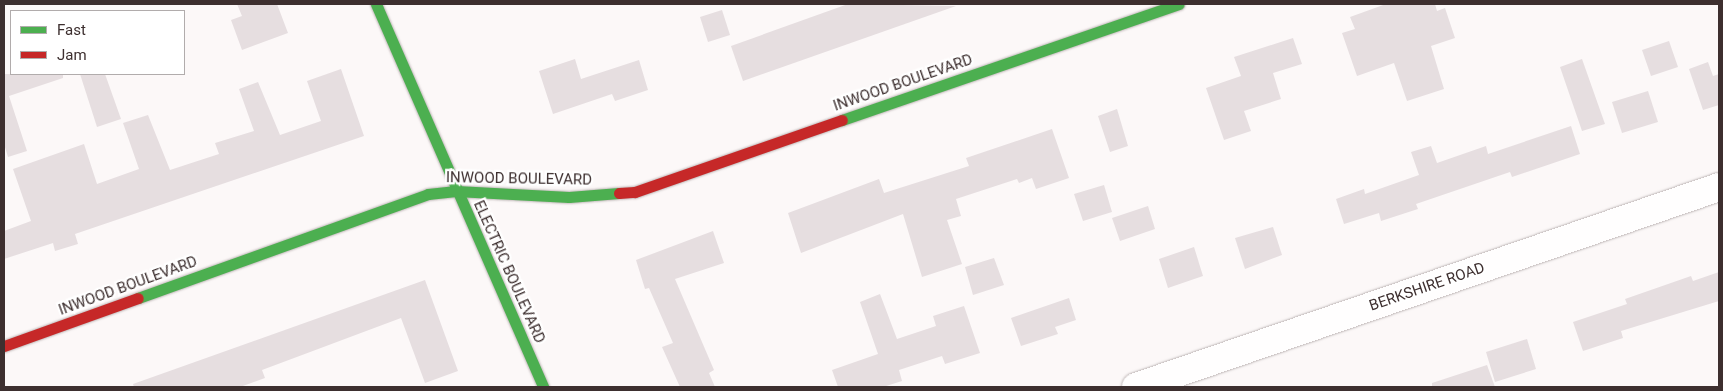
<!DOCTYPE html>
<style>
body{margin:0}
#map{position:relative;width:1723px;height:391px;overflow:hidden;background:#fcf8f8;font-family:Roboto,sans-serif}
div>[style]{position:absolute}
.building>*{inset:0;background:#e6dee0}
.roads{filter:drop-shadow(0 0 1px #bfb7b7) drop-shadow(0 0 1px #bfb7b7)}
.street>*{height:28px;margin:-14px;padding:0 14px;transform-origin:14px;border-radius:14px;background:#fffefe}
.fast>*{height:11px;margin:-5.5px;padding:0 5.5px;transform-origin:5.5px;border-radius:5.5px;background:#4caf50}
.jam>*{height:11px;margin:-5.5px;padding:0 5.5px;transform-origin:5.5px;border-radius:5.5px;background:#c62828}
span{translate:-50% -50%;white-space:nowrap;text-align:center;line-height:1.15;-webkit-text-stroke:4.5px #fff;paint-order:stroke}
.street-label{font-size:15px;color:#3d2f2f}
.frame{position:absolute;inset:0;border:5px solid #3d2f2f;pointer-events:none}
.legend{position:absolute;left:10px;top:10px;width:175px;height:65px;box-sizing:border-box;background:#fff;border:1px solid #b1acac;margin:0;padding:6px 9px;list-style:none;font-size:15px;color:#3d2f2f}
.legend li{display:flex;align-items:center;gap:10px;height:25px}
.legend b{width:25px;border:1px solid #b1acac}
</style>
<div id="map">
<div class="building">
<div style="clip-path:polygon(237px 4px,277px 4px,288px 33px,242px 50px,231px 20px,242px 16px)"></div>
<div style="clip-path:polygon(848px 4px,956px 6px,743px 81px,731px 46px)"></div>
<div style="clip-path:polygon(1386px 4px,1435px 4px,1437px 11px,1445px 8px,1455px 38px,1431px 46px,1444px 89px,1407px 101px,1394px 63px,1357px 76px,1342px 33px,1355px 29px,1350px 17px)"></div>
<div style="clip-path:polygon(722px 10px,730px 35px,708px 42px,700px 17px)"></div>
<div style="clip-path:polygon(1293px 38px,1302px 64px,1273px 73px,1281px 99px,1244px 111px,1251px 131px,1224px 140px,1206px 88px,1241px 76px,1234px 57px)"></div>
<div style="clip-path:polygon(1669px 41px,1678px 67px,1651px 76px,1642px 50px)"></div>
<div style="clip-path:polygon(575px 59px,581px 79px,639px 60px,648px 90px,615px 101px,612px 94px,553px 114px,539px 71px)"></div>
<div style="clip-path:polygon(1582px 59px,1605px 124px,1582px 131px,1560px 67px)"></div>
<div style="clip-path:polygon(1708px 62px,1713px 76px,1719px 74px,1719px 105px,1703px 110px,1689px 69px)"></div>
<div style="clip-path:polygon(341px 69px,364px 136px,75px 234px,78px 244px,55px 251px,53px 243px,4px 259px,4px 231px,31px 221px,13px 169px,84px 144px,97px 184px,139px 169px,123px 123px,148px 115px,170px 170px,219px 154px,215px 143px,254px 131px,239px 89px,258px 82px,280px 135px,321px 121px,307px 81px)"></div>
<div style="clip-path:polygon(4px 74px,63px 74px,63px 78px,9px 96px,27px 151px,8px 157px,4px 144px)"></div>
<div style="clip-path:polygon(80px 74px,105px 74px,121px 119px,97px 127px)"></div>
<div style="clip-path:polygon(1648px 91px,1658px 122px,1622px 133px,1612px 102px)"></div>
<div style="clip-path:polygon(1117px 109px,1128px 146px,1110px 152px,1098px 116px)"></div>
<div style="clip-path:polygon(1571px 126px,1580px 154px,1512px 177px,1510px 172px,1416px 204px,1418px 209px,1381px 221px,1379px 213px,1344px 224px,1336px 199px,1364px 189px,1365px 194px,1419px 175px,1411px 152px,1431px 146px,1437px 163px,1486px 146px,1488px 154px)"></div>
<div style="clip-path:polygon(1052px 129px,1069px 178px,1036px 189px,1032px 178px,1019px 183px,1017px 179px,956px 199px,961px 216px,947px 220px,962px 264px,922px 277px,903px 214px,801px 253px,788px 213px,879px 179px,884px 193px,969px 166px,966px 158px)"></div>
<div style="clip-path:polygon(1104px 185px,1112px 212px,1083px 221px,1074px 194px)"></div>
<div style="clip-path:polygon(1148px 206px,1155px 229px,1120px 241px,1112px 218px)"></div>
<div style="clip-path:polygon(1273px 227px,1282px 255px,1245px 269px,1235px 238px)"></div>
<div style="clip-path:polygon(713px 231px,724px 263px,675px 279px,714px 370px,709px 373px,715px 387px,680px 387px,662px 347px,673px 343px,649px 288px,645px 289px,636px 260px)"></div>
<div style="clip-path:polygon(1194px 247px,1203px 276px,1168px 288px,1159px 259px)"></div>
<div style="clip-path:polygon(994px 258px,1004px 285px,973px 295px,965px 267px)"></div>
<div style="clip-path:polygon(1719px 272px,1719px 301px,1621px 331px,1623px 338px,1583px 351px,1573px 322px,1627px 304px,1625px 299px,1691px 276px,1693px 281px)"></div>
<div style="clip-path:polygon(425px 280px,458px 371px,425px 383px,401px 318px,262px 370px,265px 378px,240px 387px,134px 387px,133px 384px)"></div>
<div style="clip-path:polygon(880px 294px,897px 339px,936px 326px,933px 316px,964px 306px,980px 353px,945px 364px,942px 356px,899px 370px,902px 381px,883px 387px,838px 387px,832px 370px,878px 354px,860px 302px)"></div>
<div style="clip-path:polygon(1069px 298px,1076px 320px,1055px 327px,1058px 334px,1021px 346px,1011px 318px)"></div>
<div style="clip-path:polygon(1527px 339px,1536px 369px,1495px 382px,1486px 352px)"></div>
<div style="clip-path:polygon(1487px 365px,1495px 387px,1432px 387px,1432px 383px)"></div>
</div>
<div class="roads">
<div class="street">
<div style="left:1136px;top:387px;width:616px;rotate:-18.93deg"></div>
</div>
<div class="fast">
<div style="left:376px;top:4px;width:418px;rotate:66.4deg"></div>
<div style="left:842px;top:120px;width:356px;rotate:-19deg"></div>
<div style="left:138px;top:298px;width:308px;rotate:-19.7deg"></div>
<div style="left:428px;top:194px;width:28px;rotate:-6deg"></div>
<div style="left:456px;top:191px;width:113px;rotate:3deg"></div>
<div style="left:569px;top:197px;width:50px;rotate:-4.6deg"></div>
</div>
<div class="jam">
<div style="left:619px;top:193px;width:16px;rotate:-4deg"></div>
<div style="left:635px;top:192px;width:219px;rotate:-19.2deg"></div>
<div style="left:4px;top:346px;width:142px;rotate:-19.7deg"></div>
</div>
</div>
<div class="street-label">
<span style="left:903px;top:83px;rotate:-19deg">INWOOD BOULEVARD</span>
<span style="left:519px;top:179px;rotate:1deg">INWOOD BOULEVARD</span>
<span style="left:509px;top:272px;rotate:66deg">ELECTRIC BOULEVARD</span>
<span style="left:128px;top:286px;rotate:-20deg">INWOOD BOULEVARD</span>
<span style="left:1427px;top:287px;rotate:-19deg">BERKSHIRE ROAD</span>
</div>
<div class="frame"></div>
<ul class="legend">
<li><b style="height:6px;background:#4caf50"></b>Fast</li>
<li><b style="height:6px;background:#c62828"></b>Jam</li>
</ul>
</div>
